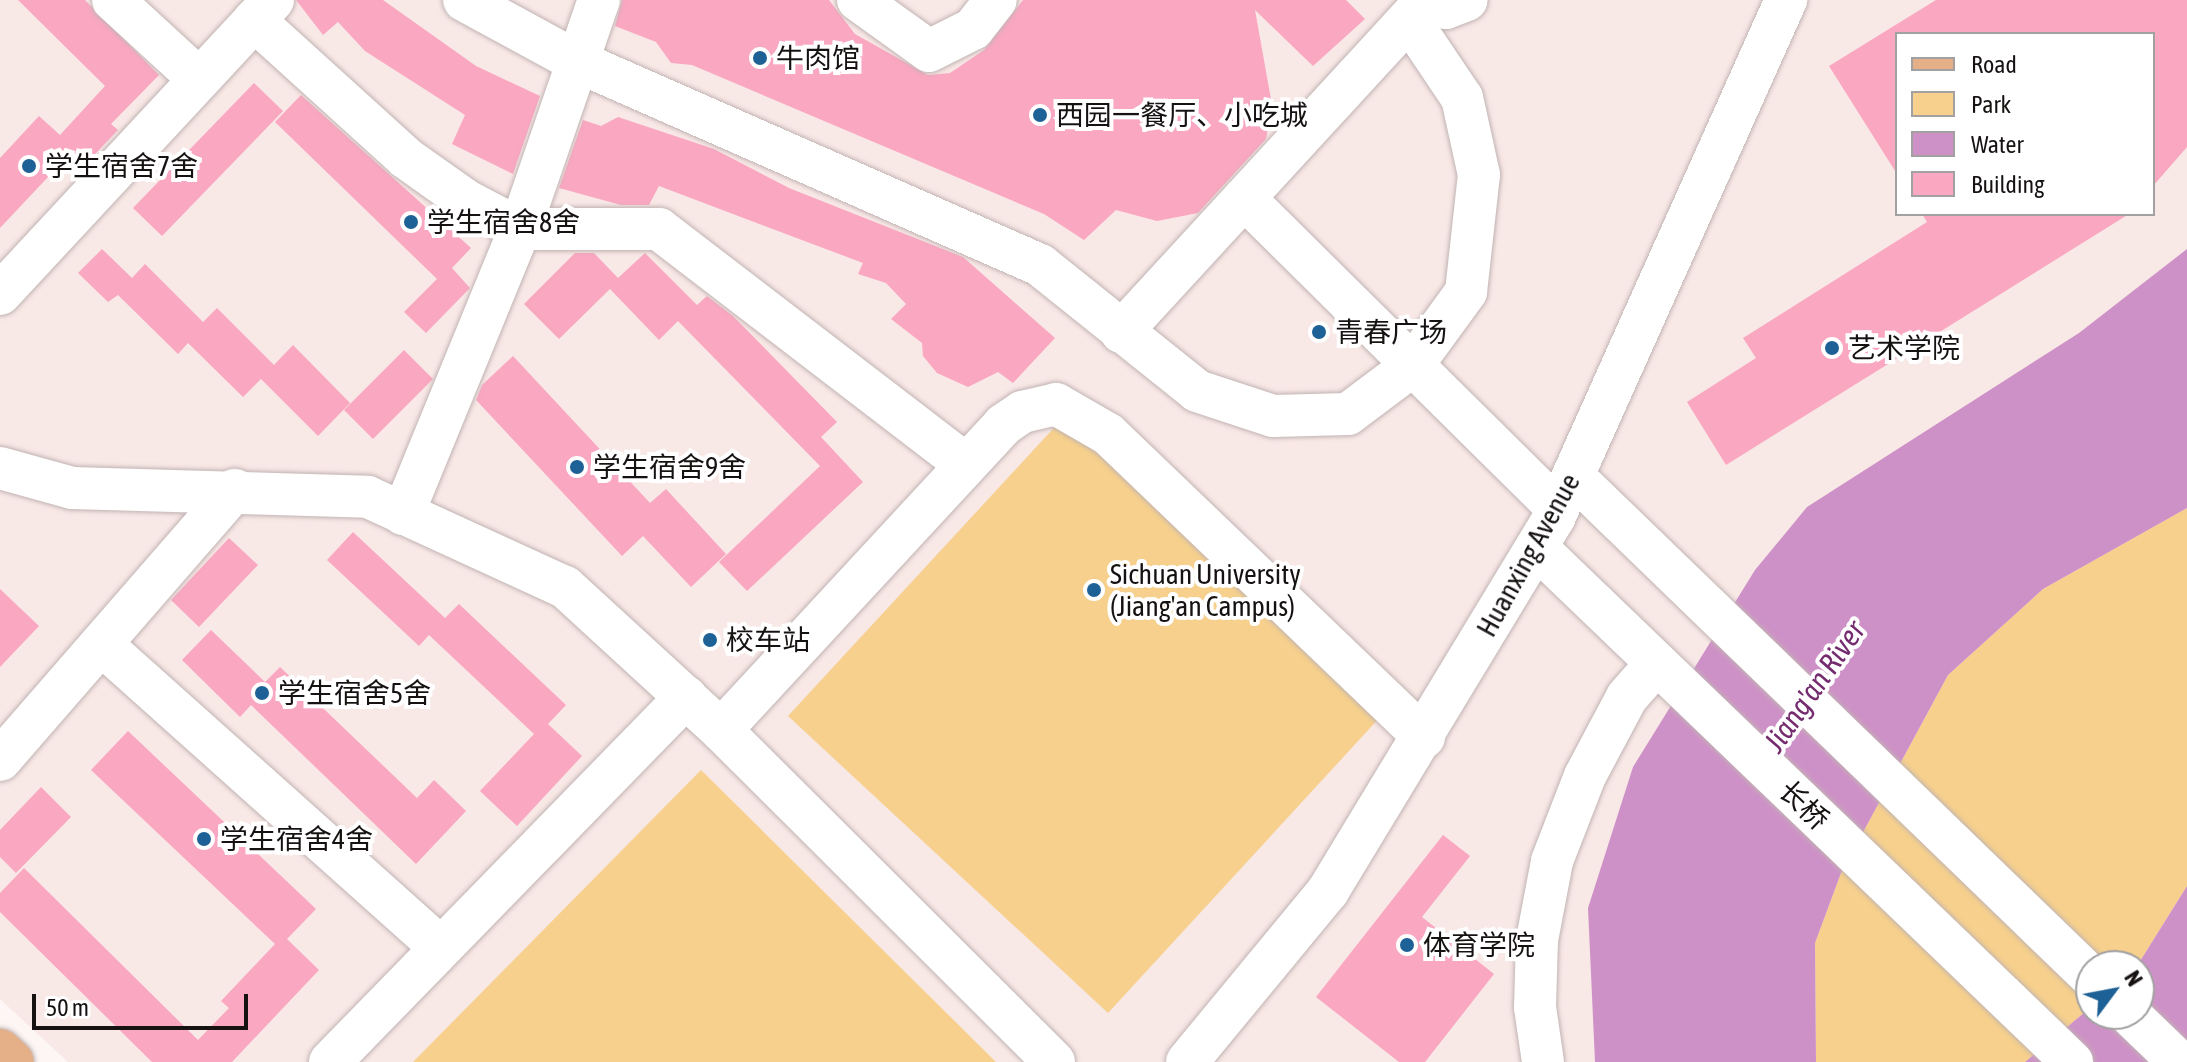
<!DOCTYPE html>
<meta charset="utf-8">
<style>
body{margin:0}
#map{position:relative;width:2187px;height:1062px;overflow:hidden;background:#fdf6f5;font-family:"Asap Condensed","Noto Sans SC",sans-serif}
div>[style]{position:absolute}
.built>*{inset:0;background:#f8e8e6}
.green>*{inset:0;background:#f6d08c}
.water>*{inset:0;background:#ce91c7}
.building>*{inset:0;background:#faa7c2}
.roads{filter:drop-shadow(0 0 2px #c1b4b3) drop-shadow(0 0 2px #c1b4b3)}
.minor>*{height:42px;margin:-21px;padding:0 21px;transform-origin:21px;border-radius:21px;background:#fff}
.major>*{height:44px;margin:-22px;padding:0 22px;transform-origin:22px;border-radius:22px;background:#e5af88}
.dots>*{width:22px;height:22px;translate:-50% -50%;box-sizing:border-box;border:4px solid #fff;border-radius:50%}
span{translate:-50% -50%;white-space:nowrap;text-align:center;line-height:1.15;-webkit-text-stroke:8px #fff;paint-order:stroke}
.poi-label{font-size:28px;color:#161212}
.left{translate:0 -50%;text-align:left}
.street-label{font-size:28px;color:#161212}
.water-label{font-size:30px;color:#742c6f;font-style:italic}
.legend{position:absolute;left:1895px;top:32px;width:260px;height:184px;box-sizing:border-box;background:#fff;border:2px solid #a2a0a0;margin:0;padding:10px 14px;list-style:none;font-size:24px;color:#161212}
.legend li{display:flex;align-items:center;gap:16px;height:40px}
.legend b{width:40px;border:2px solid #a2a0a0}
.north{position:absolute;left:2075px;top:950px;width:80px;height:80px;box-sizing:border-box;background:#fff;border:2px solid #a2a0a0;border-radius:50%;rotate:58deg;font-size:22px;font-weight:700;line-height:32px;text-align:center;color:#161212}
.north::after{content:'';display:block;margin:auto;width:28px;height:36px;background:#1e6196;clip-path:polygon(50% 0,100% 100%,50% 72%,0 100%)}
.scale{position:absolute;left:32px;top:994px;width:216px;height:36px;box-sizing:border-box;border:4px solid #161212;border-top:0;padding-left:10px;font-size:24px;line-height:28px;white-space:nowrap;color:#161212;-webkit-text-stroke:6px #fff;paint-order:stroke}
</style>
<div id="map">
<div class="built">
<div style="clip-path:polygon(evenodd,0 0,2187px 0,2187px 1062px,68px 1062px,0 999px,0 0,1897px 34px,2153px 34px,2153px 214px,1897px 214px,1897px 34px,0 0,2091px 966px,2139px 966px,2139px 1014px,2091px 1014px,2091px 966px)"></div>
</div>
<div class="green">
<div style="clip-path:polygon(1063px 418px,1382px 715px,1108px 1013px,788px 716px)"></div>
<div style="clip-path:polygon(2187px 508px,2187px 886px,2137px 966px,2091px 966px,2091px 1007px,2025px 1062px,1816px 1062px,1815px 943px,1841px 873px,1948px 675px,2043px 589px)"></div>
<div style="clip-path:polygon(701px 770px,996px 1062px,413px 1062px)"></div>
</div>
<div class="water">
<div style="clip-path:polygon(2187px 249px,2187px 508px,2043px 589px,1948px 675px,1841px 873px,1815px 943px,1816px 1062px,1595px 1062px,1588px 908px,1633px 767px,1755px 570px,1807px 507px,2079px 333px)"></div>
<div style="clip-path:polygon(2187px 886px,2187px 1062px,2025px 1062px,2091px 1007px,2091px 1014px,2139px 1014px,2137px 966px)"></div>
</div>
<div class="building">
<div style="clip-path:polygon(18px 0,85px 0,159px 75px,111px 124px,118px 130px,78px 172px,64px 160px,0 228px,0 158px,39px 116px,60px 135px,105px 86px)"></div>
<div style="clip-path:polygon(296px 0,383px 0,476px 66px,540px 96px,513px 174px,452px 144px,465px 115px,365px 51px,338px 22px,323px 35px)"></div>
<div style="clip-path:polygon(622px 0,829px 0,855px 34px,928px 75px,950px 73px,984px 50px,1023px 0,1346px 0,1365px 19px,1313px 66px,1255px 10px,1272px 105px,1266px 139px,1198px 213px,1157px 221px,1116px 210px,1084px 240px,1044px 214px,692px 65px,671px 63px,656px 42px,615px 26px)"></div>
<div style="clip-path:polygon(1936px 0,2187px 0,2187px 147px,2153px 186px,2153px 34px,1897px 34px,1897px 174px,1829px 66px)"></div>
<div style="clip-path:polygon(254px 83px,283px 111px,162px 236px,133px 208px)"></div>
<div style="clip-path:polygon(301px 95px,471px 248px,452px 268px,470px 288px,426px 333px,404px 312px,437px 279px,275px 122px)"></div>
<div style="clip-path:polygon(618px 117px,714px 149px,789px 188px,963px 257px,1055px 338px,1013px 383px,998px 372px,968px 387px,937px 373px,923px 356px,922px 343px,891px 319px,906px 304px,886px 283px,858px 274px,863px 263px,659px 186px,649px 205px,621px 205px,559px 188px,583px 120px,601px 126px)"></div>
<div style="clip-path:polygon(1922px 214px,2129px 214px,1726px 465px,1687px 402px,1756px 358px,1743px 338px,1927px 222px)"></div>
<div style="clip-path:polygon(102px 249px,132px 278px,145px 264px,203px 322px,217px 308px,274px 365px,293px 345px,350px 403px,318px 436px,261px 379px,243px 397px,188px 343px,178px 354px,118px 295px,108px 302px,78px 273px)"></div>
<div style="clip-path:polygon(575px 253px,594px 253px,618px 278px,645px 253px,697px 305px,707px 296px,733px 316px,837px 422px,821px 437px,863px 482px,747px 591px,719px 562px,820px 466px,678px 321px,659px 340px,610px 289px,559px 339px,524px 304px)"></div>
<div style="clip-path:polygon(404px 350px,433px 379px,373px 439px,344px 410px)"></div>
<div style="clip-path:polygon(513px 356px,650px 503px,666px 489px,726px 554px,691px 587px,643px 536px,622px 556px,476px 400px,482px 385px)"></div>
<div style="clip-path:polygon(353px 532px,445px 618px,459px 604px,566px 705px,548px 724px,582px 756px,517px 826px,480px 791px,534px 734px,429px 635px,419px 646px,327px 560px)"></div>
<div style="clip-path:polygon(229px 538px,258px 565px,199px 627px,171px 600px)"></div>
<div style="clip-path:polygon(0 589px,39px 626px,0 667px)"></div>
<div style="clip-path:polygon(211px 630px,265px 682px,280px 667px,417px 798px,434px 780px,466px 811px,416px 864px,251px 705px,240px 717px,182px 660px)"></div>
<div style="clip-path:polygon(128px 731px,316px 909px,287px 939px,319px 970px,232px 1062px,152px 1062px,0 912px,0 893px,24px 868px,198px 1040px,229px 1008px,221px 1001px,275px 944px,91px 770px)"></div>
<div style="clip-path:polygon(41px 787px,71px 817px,16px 873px,0 857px,0 830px)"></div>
<div style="clip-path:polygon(1443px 835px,1470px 856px,1422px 917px,1494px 974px,1425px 1062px,1399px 1062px,1316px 997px)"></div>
</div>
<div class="roads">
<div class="minor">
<div style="left:113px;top:0;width:117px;rotate:42.6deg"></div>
<div style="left:464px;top:0;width:125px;rotate:28.6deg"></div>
<div style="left:574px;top:60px;width:509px;rotate:23.75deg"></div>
<div style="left:1040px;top:265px;width:201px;rotate:38.7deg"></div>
<div style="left:1197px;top:391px;width:80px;rotate:18.2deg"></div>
<div style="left:1273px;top:416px;width:75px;rotate:-1.5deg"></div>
<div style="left:1348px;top:414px;width:80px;rotate:-36.9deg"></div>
<div style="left:1412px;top:366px;width:92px;rotate:-53.9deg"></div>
<div style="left:1466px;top:292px;width:118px;rotate:-83.7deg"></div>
<div style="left:1479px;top:175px;width:79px;rotate:-102.4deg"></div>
<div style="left:1462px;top:98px;width:95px;rotate:-123.9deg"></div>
<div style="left:858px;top:0;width:87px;rotate:35.7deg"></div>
<div style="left:929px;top:51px;width:49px;rotate:-26.6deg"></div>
<div style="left:973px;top:29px;width:37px;rotate:-52deg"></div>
<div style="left:1429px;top:0;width:19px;rotate:25deg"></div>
<div style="left:1446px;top:8px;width:22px;rotate:-21deg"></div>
<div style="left:254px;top:20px;width:205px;rotate:42.2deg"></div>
<div style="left:406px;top:158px;width:72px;rotate:35.4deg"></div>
<div style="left:465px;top:200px;width:62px;rotate:27.8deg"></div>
<div style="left:520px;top:229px;width:139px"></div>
<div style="left:659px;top:229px;width:386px;rotate:37.5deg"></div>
<div style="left:1244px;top:198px;width:442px;rotate:44.7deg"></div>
<div style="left:0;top:294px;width:401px;rotate:-47.1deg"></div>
<div style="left:1121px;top:332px;width:451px;rotate:-47.4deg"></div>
<div style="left:0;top:468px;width:75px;rotate:15.5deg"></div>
<div style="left:72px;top:488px;width:296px;rotate:1.7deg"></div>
<div style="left:368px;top:497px;width:217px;rotate:24.6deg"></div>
<div style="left:565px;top:587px;width:212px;rotate:42.5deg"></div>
<div style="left:721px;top:730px;width:415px;rotate:-47.2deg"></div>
<div style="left:1003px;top:425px;width:23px;rotate:-34deg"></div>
<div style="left:1022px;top:412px;width:35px;rotate:-13deg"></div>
<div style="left:1056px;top:404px;width:60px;rotate:30deg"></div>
<div style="left:1108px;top:434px;width:438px;rotate:43.8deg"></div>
<div style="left:1573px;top:476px;width:721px;rotate:44.04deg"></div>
<div style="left:403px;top:514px;width:308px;rotate:-67.7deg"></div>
<div style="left:520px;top:229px;width:242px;rotate:-71deg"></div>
<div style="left:1537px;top:548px;width:742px;rotate:43.85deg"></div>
<div style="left:101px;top:644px;width:452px;rotate:41.8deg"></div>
<div style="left:721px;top:730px;width:470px;rotate:44.9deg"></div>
<div style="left:0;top:760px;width:358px;rotate:-49deg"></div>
<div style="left:2129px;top:1014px;width:69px;rotate:43.8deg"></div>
<div style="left:330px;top:1062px;width:510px;rotate:-45.72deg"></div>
<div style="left:1187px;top:1062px;width:222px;rotate:-50.5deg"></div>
<div style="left:1328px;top:891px;width:436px;rotate:-58.8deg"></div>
<div style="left:1554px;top:518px;width:568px;rotate:-65.87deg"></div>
<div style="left:1543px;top:1062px;width:56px;rotate:-98.3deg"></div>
<div style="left:1535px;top:1007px;width:67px;rotate:-88.3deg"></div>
<div style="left:1537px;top:940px;width:80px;rotate:-79.2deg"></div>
<div style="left:1552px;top:861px;width:91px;rotate:-68.8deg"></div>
<div style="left:1585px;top:776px;width:89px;rotate:-62deg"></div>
<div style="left:1627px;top:697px;width:45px;rotate:-48.6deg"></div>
</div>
<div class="major">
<div style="left:0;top:1051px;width:16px;rotate:43deg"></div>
</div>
</div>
<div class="dots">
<div style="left:760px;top:58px;background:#1e6196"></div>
<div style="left:1040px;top:115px;background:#1e6196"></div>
<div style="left:29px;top:166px;background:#1e6196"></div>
<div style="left:411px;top:222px;background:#1e6196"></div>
<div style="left:1319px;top:332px;background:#1e6196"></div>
<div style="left:1832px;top:348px;background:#1e6196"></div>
<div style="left:577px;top:467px;background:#1e6196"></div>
<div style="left:1094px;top:590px;background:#1e6196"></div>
<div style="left:710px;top:640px;background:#1e6196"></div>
<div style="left:262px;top:693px;background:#1e6196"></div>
<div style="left:204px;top:839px;background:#1e6196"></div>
<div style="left:1407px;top:945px;background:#1e6196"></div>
</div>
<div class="poi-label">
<span class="left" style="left:776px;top:58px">牛肉馆</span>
<span class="left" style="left:1056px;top:115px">西园一餐厅、小吃城</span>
<span class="left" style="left:45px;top:166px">学生宿舍7舍</span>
<span class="left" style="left:427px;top:222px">学生宿舍8舍</span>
<span class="left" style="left:1335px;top:332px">青春广场</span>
<span class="left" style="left:1848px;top:348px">艺术学院</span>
<span class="left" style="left:593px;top:467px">学生宿舍9舍</span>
<span class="left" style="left:1110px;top:590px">Sichuan University<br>(Jiang'an Campus)</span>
<span class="left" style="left:726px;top:640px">校车站</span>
<span class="left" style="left:278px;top:693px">学生宿舍5舍</span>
<span class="left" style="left:220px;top:839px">学生宿舍4舍</span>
<span class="left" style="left:1423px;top:945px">体育学院</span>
</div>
<div class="street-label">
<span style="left:1528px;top:555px;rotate:-61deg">Huanxing Avenue</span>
<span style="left:1804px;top:805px;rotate:44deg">长桥</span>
</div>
<div class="water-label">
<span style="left:1814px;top:686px;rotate:-55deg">Jiang'an River</span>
</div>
<ul class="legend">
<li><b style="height:10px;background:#e5af88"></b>Road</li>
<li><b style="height:22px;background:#f6d08c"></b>Park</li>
<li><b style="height:22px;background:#ce91c7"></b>Water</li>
<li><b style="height:22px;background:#faa7c2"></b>Building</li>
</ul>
<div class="north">N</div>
<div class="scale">50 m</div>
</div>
